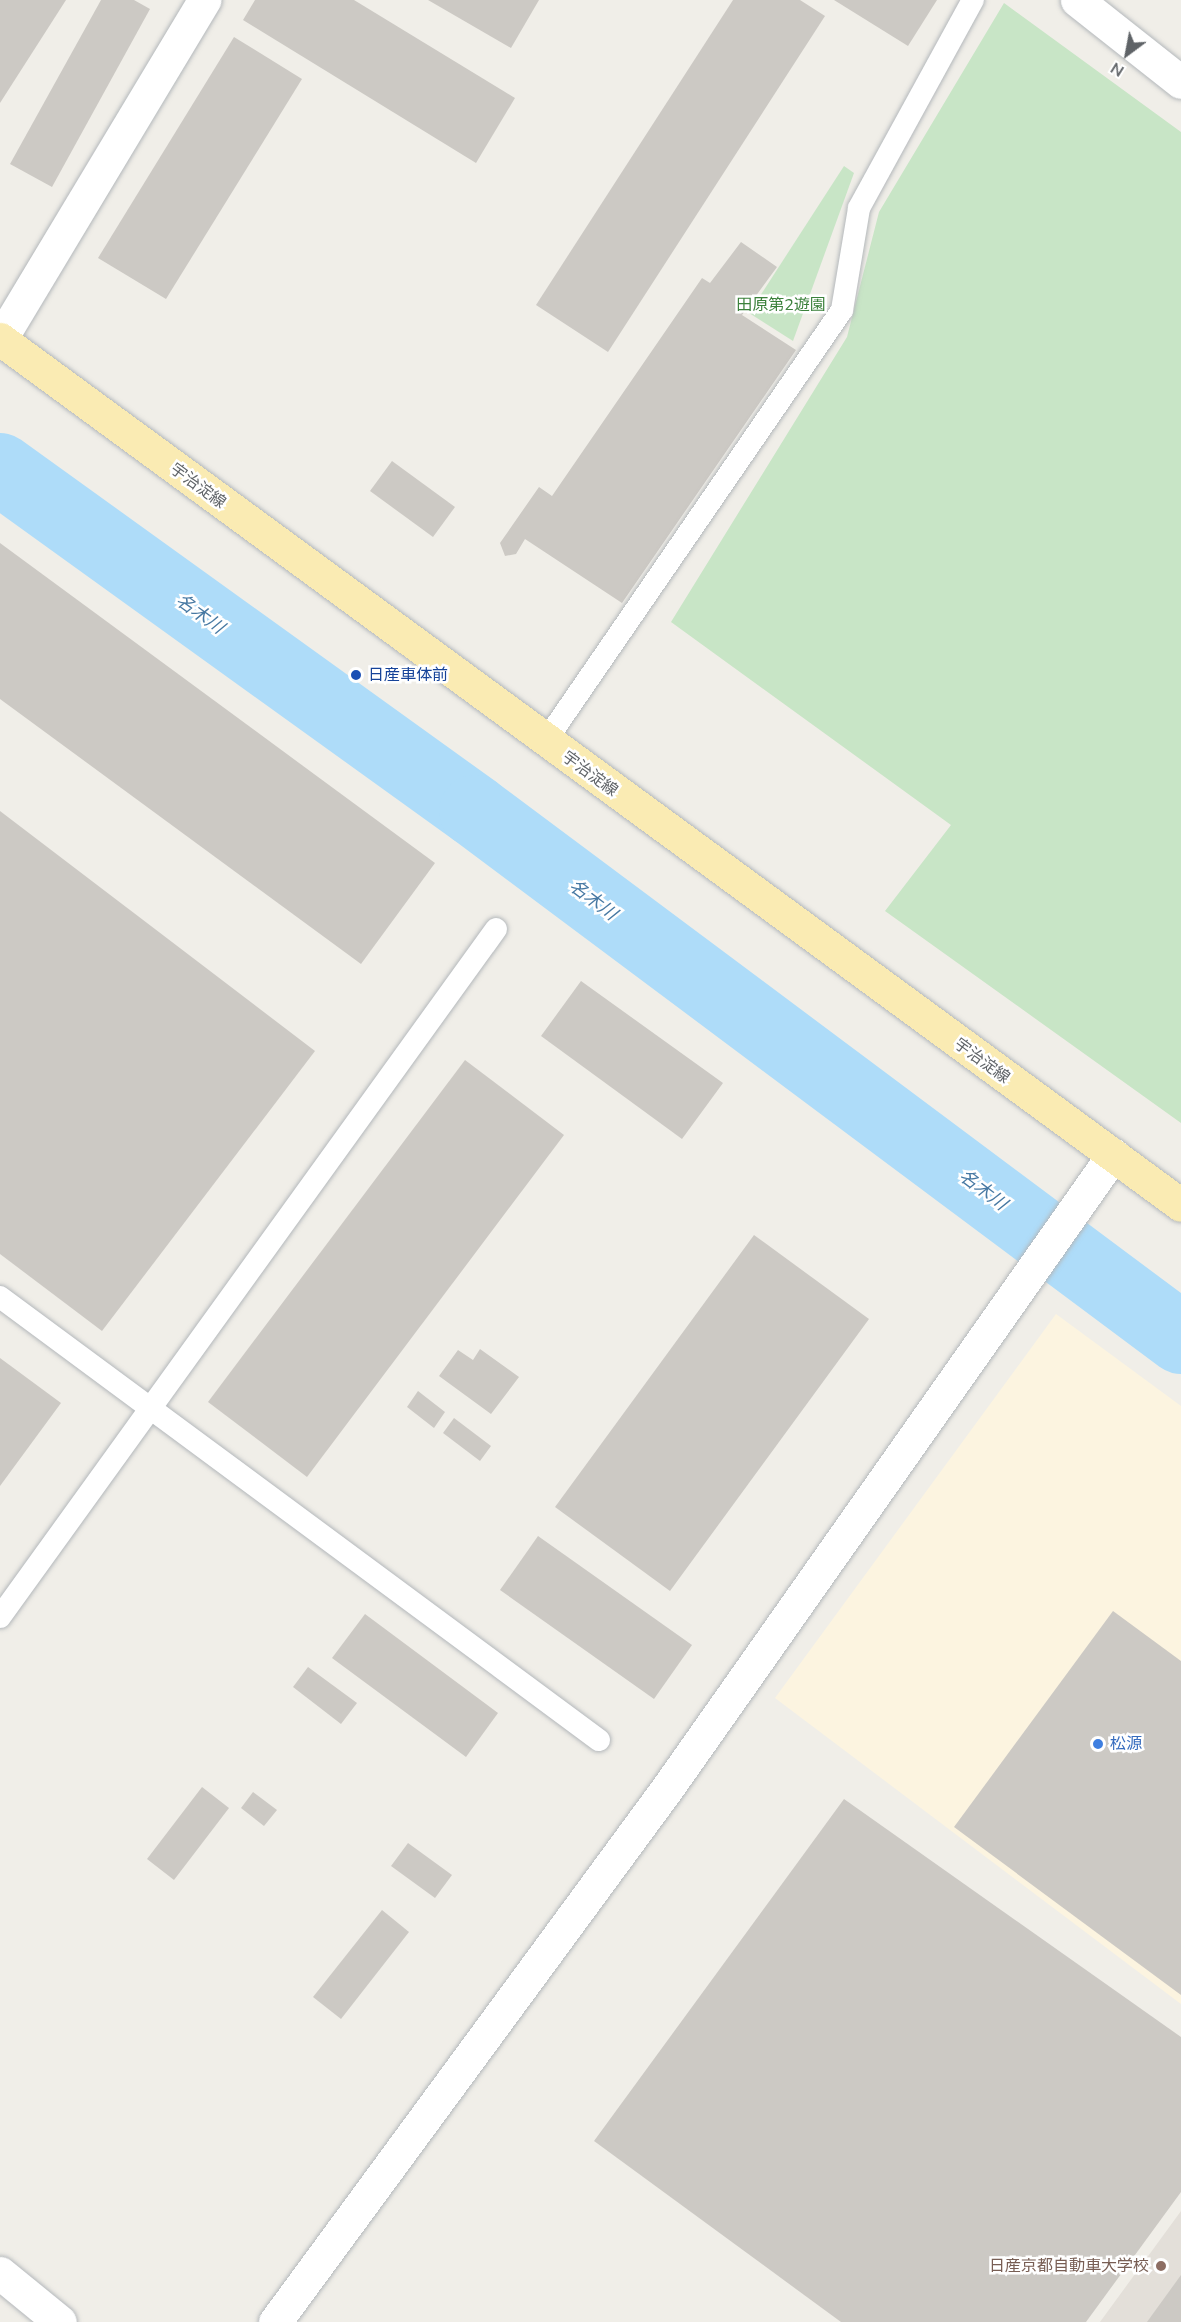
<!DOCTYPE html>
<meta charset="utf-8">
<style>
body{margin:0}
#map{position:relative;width:1181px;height:2322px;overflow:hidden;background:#f0eee8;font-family:"Nunito Sans","Noto Sans JP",sans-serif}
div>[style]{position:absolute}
.commercial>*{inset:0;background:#fcf4e0}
.education>*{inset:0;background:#e3dfd9}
.green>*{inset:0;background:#c8e5c6}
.river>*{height:72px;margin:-36px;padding:0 36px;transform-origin:36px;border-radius:36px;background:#aedcf9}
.building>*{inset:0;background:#ccc9c4}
.roads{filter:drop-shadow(0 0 2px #b4b8bb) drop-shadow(0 0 2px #b4b8bb)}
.lane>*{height:22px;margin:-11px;padding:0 11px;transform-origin:11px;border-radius:11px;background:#fff}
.street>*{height:33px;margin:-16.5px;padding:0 16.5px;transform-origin:16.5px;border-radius:16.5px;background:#fff}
.secondary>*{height:33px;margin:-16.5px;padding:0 16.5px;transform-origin:16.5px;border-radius:16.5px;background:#fff}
.primary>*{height:33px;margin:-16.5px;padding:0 16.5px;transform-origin:16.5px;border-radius:16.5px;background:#faebb3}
.dots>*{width:16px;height:16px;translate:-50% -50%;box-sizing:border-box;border:3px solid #fff;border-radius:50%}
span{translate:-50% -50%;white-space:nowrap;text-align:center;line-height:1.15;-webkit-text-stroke:5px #fff;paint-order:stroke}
.park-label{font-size:16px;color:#3b813b}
.street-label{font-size:16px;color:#5f6367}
.transit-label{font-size:16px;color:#164399}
.left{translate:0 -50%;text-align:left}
.shop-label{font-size:16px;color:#366cbe}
.education-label{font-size:16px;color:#785e54}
.right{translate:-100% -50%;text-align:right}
.water-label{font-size:18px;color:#4779a3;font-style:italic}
.north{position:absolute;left:1097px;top:24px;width:60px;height:60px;-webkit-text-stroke:4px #fff;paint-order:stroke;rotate:212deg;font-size:16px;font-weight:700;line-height:24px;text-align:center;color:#5f6367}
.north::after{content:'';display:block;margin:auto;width:21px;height:27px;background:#5f6367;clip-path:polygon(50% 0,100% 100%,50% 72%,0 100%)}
</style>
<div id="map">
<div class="commercial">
<div style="clip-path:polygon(1056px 1314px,1181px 1406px,1181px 2004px,775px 1698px)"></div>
</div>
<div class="education">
<div style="clip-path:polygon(1181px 2211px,1181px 2322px,1100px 2322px)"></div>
</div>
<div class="green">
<div style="clip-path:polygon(1004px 3px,1181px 132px,1181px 1123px,885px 911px,951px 825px,671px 622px,847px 337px,879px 212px)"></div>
<div style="clip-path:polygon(844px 166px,854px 173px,793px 341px,749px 313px)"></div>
</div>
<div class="river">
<div style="left:0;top:469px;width:585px;rotate:35.75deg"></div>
<div style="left:475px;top:811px;width:881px;rotate:36.74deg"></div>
</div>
<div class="building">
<div style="clip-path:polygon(0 0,66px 0,0 103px)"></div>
<div style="clip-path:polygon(101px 0,134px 0,150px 9px,52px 187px,10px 164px)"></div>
<div style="clip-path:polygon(255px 0,354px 0,515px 98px,476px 163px,243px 20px)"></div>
<div style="clip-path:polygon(428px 0,539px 0,511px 48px)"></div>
<div style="clip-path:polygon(733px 0,800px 0,825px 16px,608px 352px,536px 305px)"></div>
<div style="clip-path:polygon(834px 0,937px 0,908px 46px)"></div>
<div style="clip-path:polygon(234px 37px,302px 79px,166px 299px,98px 258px)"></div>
<div style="clip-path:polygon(741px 242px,777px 267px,742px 315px,796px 350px,622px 603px,525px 539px,516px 554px,505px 556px,500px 543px,539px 487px,552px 496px,702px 278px,710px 283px)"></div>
<div style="clip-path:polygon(392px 461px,455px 507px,433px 537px,370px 491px)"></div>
<div style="clip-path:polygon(0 543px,435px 863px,361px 964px,0 699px)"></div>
<div style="clip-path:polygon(0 811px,315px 1051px,102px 1331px,0 1254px)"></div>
<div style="clip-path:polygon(581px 981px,723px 1083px,682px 1139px,541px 1036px)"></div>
<div style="clip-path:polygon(465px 1060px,564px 1135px,307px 1477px,208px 1402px)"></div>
<div style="clip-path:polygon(754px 1235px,869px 1319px,670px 1591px,555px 1507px)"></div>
<div style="clip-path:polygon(480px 1349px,519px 1377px,491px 1414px,439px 1376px,458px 1350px,473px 1360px)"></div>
<div style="clip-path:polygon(0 1358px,61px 1403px,0 1486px)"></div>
<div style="clip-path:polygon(418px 1391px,445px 1412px,434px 1428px,407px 1407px)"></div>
<div style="clip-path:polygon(454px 1418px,491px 1446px,480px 1461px,443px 1433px)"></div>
<div style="clip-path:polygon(538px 1536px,692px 1645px,654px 1699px,500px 1590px)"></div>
<div style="clip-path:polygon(1113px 1611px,1181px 1661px,1181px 1995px,954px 1827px)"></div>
<div style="clip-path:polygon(365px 1614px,498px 1713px,466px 1757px,332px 1658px)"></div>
<div style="clip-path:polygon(308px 1667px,357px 1703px,341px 1724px,293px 1687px)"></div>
<div style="clip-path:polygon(202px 1787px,229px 1808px,174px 1880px,147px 1859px)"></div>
<div style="clip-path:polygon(253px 1792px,277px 1810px,264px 1826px,241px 1808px)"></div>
<div style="clip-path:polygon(844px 1799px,1181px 2037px,1181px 2192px,1086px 2322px,841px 2322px,594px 2141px)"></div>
<div style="clip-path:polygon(408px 1843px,452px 1875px,435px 1898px,391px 1866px)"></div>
<div style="clip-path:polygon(382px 1910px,409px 1932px,341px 2019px,313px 1997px)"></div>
<div style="clip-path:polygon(1181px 2275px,1181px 2322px,1147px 2322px)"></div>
</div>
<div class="roads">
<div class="lane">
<div style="left:545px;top:742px;width:524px;rotate:-55.49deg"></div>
<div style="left:842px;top:310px;width:103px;rotate:-80.5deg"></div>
<div style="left:859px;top:208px;width:237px;rotate:-61.3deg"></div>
<div style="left:0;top:1297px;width:745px;rotate:36.49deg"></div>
<div style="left:0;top:1617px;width:848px;rotate:-54.21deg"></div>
</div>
<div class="street">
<div style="left:1077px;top:0;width:132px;rotate:38.3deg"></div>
<div style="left:0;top:340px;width:397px;rotate:-59deg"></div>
</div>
<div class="secondary">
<div style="left:0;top:2273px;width:77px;rotate:39.2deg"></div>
<div style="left:275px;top:2322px;width:660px;rotate:-53.69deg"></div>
<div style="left:666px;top:1790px;width:777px;rotate:-54.86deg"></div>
</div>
<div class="primary">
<div style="left:0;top:339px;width:1464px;rotate:36.25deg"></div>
</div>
</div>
<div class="dots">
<div style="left:356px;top:675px;background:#1a4fb4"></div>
<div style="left:1098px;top:1744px;background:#3f7fe0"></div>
<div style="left:1161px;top:2266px;background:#8d6e63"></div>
</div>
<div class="park-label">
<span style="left:781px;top:305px">田原第2遊園</span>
</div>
<div class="street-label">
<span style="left:198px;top:486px;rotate:36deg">宇治淀線</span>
<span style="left:590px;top:774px;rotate:36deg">宇治淀線</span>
<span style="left:982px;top:1061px;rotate:36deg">宇治淀線</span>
</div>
<div class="transit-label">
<span class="left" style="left:368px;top:675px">日産車体前</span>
</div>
<div class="shop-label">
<span class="left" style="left:1110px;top:1744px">松源</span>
</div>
<div class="education-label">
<span class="right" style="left:1149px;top:2266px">日産京都自動車大学校</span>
</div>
<div class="water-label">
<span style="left:200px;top:614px;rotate:36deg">名木川</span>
<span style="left:593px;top:900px;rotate:37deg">名木川</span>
<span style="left:983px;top:1190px;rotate:37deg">名木川</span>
</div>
<div class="north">N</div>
</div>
